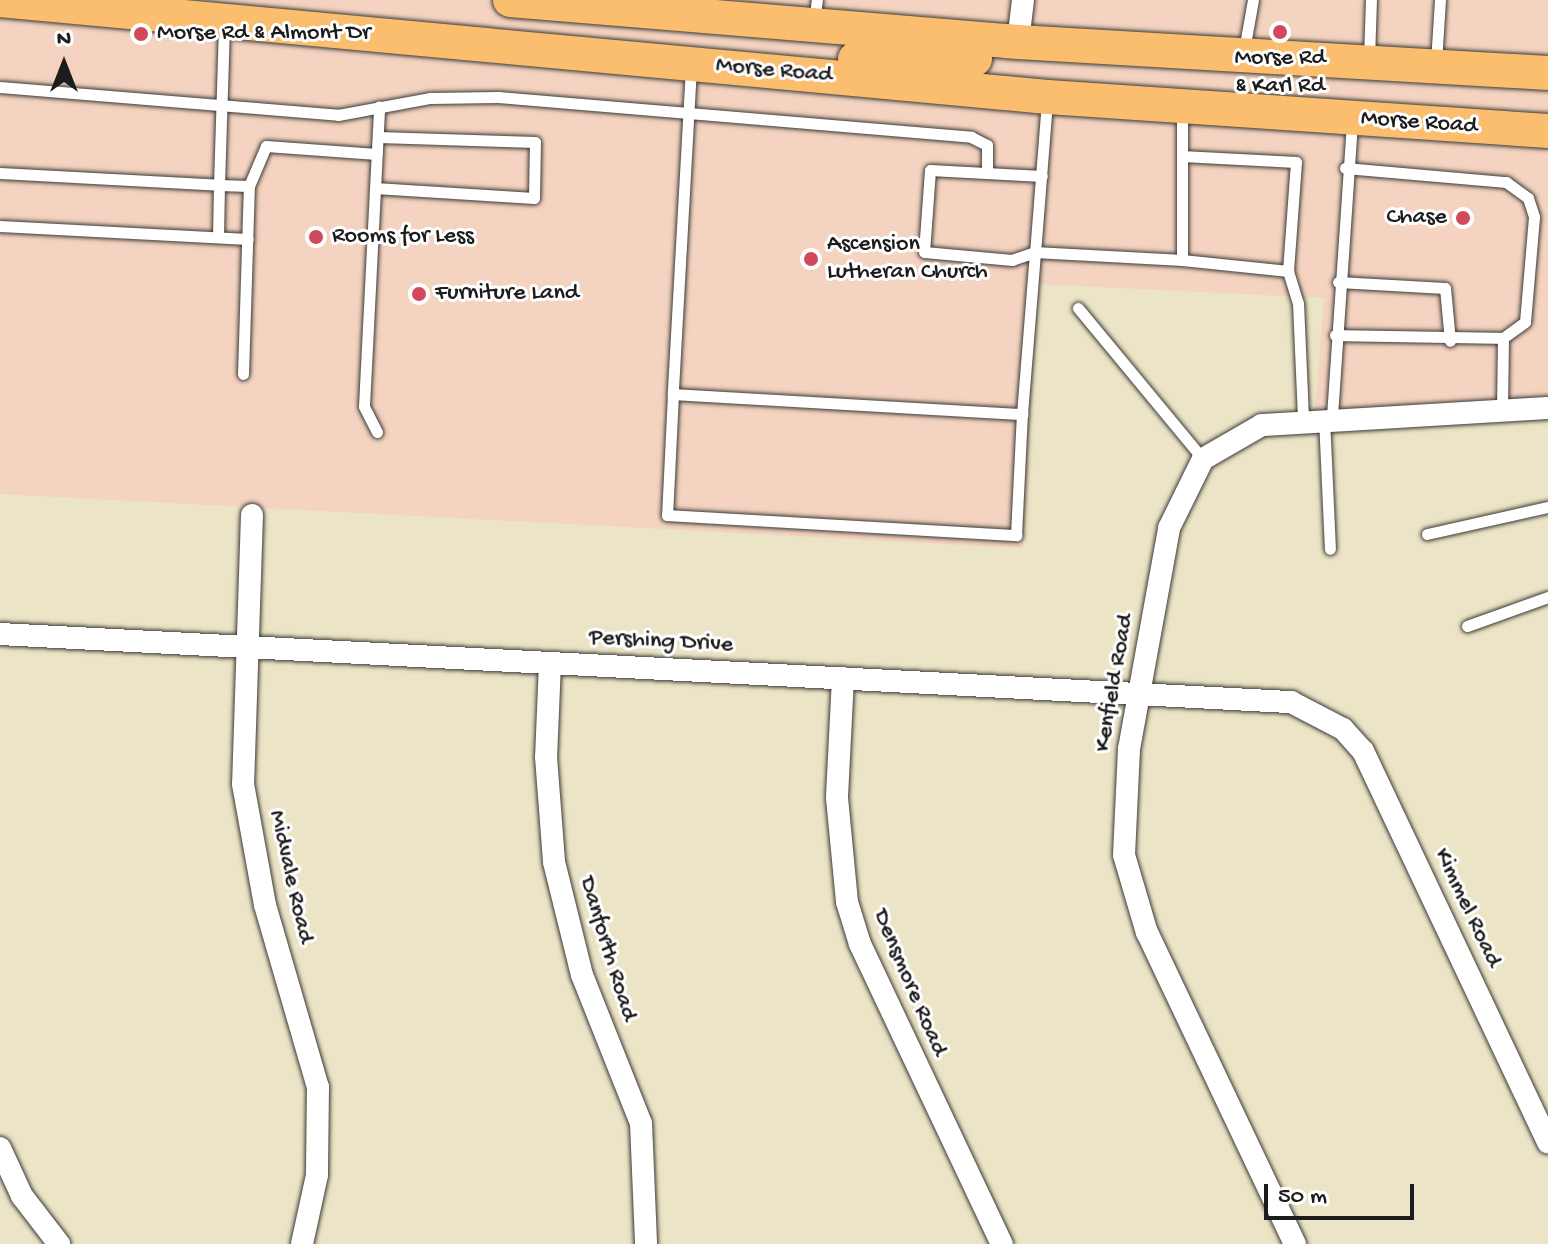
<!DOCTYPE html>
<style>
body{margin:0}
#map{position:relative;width:1548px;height:1244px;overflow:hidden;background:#ece4c6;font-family:"Gochi Hand",sans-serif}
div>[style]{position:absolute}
.built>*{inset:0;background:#f4d3c0}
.roads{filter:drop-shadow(0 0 2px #3b3a36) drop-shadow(0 0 2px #3b3a36)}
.service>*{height:11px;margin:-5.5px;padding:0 5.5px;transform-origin:5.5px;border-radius:5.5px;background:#fff}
.minor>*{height:22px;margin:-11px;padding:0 11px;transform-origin:11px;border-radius:11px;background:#fff}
.primary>*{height:34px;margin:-17px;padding:0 17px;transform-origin:17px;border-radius:17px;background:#fbbd6e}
.dots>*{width:22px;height:22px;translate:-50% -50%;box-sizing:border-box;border:4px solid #fff;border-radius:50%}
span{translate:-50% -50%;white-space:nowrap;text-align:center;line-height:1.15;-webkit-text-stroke:6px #fff;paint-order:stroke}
.poi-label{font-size:24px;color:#1c1c1c}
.left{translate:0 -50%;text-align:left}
.right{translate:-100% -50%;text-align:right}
.street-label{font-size:24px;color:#1c1c1c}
.north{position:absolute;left:24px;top:24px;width:80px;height:80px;-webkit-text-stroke:6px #fff;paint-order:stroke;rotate:0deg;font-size:22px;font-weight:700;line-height:32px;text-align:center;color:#1c1c1c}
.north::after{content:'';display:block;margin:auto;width:28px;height:36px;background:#1c1c1c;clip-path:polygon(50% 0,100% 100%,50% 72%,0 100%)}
.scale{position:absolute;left:1264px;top:1184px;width:150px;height:36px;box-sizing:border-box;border:4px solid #1c1c1c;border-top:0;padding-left:10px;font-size:24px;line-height:28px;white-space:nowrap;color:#1c1c1c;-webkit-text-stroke:6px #fff;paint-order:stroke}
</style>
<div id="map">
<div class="built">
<div style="clip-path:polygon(0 0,1548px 0,1548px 401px,1315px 412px,1324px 298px,1038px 284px,1023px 548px,0 494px)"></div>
</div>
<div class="roads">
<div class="service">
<div style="left:814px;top:23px;width:23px;rotate:-83deg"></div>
<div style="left:1244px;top:50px;width:51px;rotate:-79.8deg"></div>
<div style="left:1369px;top:59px;width:59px;rotate:-88.1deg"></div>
<div style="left:1436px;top:62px;width:62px;rotate:-86.3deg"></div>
<div style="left:691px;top:67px;width:327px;rotate:93.2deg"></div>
<div style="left:673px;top:394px;width:350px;rotate:3.3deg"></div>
<div style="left:1022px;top:414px;width:163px;rotate:-85.4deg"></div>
<div style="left:1035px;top:252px;width:24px;rotate:161deg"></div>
<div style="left:1012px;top:260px;width:88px;rotate:-174.8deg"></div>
<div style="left:924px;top:252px;width:82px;rotate:-85.8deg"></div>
<div style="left:930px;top:170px;width:112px;rotate:3.1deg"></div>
<div style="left:0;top:87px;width:339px;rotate:4.7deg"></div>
<div style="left:338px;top:115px;width:94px;rotate:-10.5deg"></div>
<div style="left:430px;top:98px;width:68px;rotate:-0.8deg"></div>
<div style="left:498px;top:97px;width:475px;rotate:4.8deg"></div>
<div style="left:971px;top:137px;width:18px;rotate:27deg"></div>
<div style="left:987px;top:145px;width:28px;rotate:90deg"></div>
<div style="left:1047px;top:101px;width:151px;rotate:94.5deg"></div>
<div style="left:1035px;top:252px;width:147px;rotate:3.1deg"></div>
<div style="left:1182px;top:112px;width:148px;rotate:90deg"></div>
<div style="left:1182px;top:260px;width:107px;rotate:5.9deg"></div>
<div style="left:1288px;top:271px;width:34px;rotate:73deg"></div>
<div style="left:1298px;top:303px;width:116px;rotate:87.5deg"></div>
<div style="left:1182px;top:156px;width:114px;rotate:3deg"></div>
<div style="left:1296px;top:162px;width:109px;rotate:94.2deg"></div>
<div style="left:1345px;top:168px;width:162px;rotate:5deg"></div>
<div style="left:1506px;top:182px;width:27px;rotate:36deg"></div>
<div style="left:1528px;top:198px;width:20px;rotate:72deg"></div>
<div style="left:1534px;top:217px;width:105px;rotate:94.9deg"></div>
<div style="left:1525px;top:322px;width:27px;rotate:144deg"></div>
<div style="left:1503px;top:338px;width:74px;rotate:90.8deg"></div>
<div style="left:0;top:173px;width:219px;rotate:3.1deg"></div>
<div style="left:219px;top:185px;width:160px;rotate:-88.2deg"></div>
<div style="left:375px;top:188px;width:159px;rotate:3.6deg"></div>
<div style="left:534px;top:198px;width:56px;rotate:-89deg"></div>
<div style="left:535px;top:142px;width:157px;rotate:-178.2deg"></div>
<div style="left:0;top:226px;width:248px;rotate:3deg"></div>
<div style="left:218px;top:237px;width:52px;rotate:-88.9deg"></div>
<div style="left:219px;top:185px;width:30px;rotate:2deg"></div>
<div style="left:249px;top:186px;width:43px;rotate:-67deg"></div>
<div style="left:266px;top:146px;width:111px;rotate:4.1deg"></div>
<div style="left:1338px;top:282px;width:107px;rotate:3.2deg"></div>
<div style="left:1445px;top:288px;width:53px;rotate:84.6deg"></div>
<div style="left:1078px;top:308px;width:196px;rotate:50.4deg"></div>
<div style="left:1335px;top:335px;width:168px;rotate:1deg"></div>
<div style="left:243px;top:374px;width:188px;rotate:-88.2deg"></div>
<div style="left:673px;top:394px;width:121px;rotate:92.8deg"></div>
<div style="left:667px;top:515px;width:350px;rotate:3.3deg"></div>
<div style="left:1016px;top:535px;width:121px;rotate:-87.2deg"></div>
<div style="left:1332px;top:416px;width:294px;rotate:-86.1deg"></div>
<div style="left:1324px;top:418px;width:131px;rotate:87.4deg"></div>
<div style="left:377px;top:432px;width:29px;rotate:-117deg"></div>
<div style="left:364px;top:406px;width:300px;rotate:-87.1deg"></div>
<div style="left:1427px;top:534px;width:124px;rotate:-12.6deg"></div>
<div style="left:1467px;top:626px;width:86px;rotate:-19.7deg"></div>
</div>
<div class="minor">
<div style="left:1018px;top:42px;width:42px;rotate:-83.2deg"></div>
<div style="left:252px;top:515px;width:269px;rotate:91.9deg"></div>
<div style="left:243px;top:784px;width:123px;rotate:79.7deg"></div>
<div style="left:265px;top:905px;width:190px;rotate:73.8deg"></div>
<div style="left:318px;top:1087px;width:88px;rotate:90.7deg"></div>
<div style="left:317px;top:1175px;width:71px;rotate:102.3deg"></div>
<div style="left:0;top:634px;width:1293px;rotate:3.02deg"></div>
<div style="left:1291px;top:702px;width:59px;rotate:27.4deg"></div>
<div style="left:1343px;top:729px;width:30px;rotate:48deg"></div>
<div style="left:1363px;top:751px;width:433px;rotate:64.7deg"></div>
<div style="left:550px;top:663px;width:94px;rotate:92.4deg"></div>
<div style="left:546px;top:757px;width:105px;rotate:85.6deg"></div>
<div style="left:554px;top:862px;width:116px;rotate:76.1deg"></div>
<div style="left:582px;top:975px;width:159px;rotate:68.3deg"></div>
<div style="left:641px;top:1123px;width:121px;rotate:87.6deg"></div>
<div style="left:843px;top:678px;width:120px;rotate:92.9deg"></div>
<div style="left:837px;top:798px;width:104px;rotate:84.5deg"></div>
<div style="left:847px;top:902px;width:44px;rotate:72.8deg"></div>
<div style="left:860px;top:944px;width:332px;rotate:64.7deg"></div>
<div style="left:0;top:1148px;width:53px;rotate:65.4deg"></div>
<div style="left:22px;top:1196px;width:61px;rotate:52.4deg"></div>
<div style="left:1295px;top:1244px;width:344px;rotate:-115.4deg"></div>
<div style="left:1147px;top:933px;width:81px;rotate:-106.4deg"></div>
<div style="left:1124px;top:855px;width:106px;rotate:-87.3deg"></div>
<div style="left:1129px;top:749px;width:225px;rotate:-79.7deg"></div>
<div style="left:1169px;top:528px;width:77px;rotate:-63.8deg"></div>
<div style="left:1203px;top:459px;width:68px;rotate:-30deg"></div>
<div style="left:1262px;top:425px;width:287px;rotate:-3.4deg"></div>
</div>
<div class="primary">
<div style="left:0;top:0;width:1052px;rotate:5.29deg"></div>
<div style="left:1048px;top:97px;width:501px;rotate:3.89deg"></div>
<div style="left:510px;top:0;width:510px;rotate:4.73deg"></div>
<div style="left:1018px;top:42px;width:531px;rotate:3.35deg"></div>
<div style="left:855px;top:59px;width:120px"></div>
</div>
</div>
<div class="dots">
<div style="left:1280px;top:32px;background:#d1495b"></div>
<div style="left:141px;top:34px;background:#d1495b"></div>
<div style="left:1463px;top:218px;background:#d1495b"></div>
<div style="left:316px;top:237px;background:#d1495b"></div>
<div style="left:811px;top:259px;background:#d1495b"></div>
<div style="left:419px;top:294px;background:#d1495b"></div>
</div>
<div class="poi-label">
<span class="left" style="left:157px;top:34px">Morse Rd &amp; Almont Dr</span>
<span style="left:1280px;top:73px">Morse Rd<br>&amp; Karl Rd</span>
<span class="right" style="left:1447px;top:218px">Chase</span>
<span class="left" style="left:332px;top:237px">Rooms for Less</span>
<span class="left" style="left:827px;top:259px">Ascension<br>Lutheran Church</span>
<span class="left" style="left:435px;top:294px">Furniture Land</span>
</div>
<div class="street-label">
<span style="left:774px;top:71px;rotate:5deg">Morse Road</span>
<span style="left:1419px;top:123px;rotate:4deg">Morse Road</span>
<span style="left:661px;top:642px;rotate:3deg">Pershing Drive</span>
<span style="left:1115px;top:683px;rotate:-80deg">Kenfield Road</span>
<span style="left:290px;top:877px;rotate:77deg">Midvale Road</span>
<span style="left:1467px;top:908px;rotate:65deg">Kimmel Road</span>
<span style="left:607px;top:949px;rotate:73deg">Danforth Road</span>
<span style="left:909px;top:983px;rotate:67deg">Densmore Road</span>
</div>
<div class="north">N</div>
<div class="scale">50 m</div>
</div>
